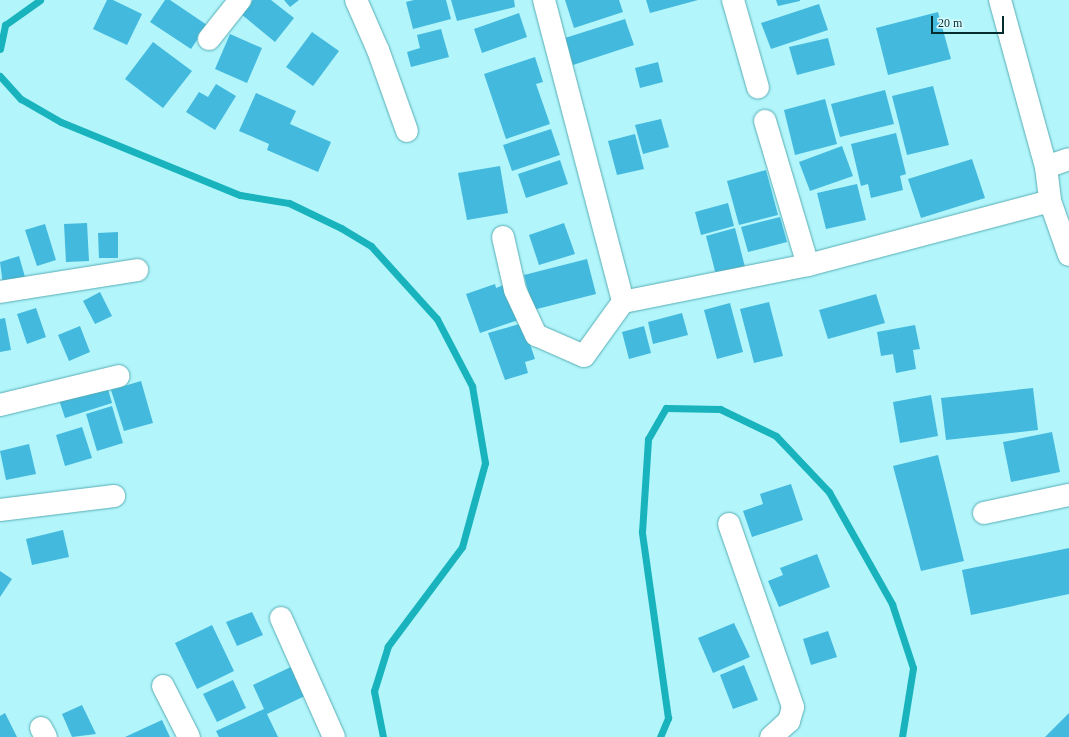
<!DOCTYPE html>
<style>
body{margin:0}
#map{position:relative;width:1069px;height:737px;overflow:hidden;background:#b2f5fb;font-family:Georgia,serif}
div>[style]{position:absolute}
.stream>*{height:7px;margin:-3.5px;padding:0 3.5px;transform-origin:3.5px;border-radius:3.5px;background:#18b3bd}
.building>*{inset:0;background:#43b9de}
.roads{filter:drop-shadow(0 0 1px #56adb4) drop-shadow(0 0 1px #56adb4)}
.street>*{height:22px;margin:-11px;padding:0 11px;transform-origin:11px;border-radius:11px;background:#fff}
span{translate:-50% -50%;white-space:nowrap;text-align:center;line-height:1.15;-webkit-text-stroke:3.5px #dbfcfe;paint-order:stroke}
.scale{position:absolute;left:931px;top:16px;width:73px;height:18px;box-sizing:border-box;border:2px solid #042c2f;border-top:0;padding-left:5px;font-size:12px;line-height:14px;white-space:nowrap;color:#042c2f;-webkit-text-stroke:3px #dbfcfe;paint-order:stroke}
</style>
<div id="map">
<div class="stream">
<div style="left:0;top:49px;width:25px;rotate:-78deg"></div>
<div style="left:5px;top:25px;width:43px;rotate:-35.5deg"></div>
<div style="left:0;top:76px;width:31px;rotate:48deg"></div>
<div style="left:21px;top:99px;width:46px;rotate:29.9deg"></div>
<div style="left:61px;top:122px;width:193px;rotate:22.2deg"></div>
<div style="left:240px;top:195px;width:50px;rotate:9.3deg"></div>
<div style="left:289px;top:203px;width:58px;rotate:25.7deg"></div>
<div style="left:341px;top:228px;width:35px;rotate:31deg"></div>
<div style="left:371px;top:246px;width:98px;rotate:47.9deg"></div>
<div style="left:437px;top:319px;width:76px;rotate:62.4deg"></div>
<div style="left:472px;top:386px;width:78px;rotate:80.4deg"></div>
<div style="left:485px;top:463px;width:87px;rotate:105.3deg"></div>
<div style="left:462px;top:547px;width:124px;rotate:126.8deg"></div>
<div style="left:388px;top:646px;width:47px;rotate:107.3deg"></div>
<div style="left:374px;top:691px;width:47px;rotate:78.9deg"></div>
<div style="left:660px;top:737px;width:21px;rotate:-67deg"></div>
<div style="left:668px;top:718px;width:188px;rotate:-98deg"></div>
<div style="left:642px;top:532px;width:93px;rotate:-86.3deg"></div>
<div style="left:648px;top:439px;width:36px;rotate:-60deg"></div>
<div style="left:666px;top:408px;width:54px;rotate:1.1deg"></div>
<div style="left:720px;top:409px;width:62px;rotate:25.7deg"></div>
<div style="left:776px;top:436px;width:77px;rotate:46.6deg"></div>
<div style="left:829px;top:492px;width:129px;rotate:60.6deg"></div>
<div style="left:892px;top:604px;width:67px;rotate:71.8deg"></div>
<div style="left:913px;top:668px;width:70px;rotate:99.1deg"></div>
</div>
<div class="building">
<div style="clip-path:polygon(107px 0,113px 0,142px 14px,127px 45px,93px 29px)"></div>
<div style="clip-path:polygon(165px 0,170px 0,207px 25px,191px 49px,150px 22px)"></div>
<div style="clip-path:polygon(253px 0,271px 0,294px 18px,275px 42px,241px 14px)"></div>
<div style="clip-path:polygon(284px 0,299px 0,290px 7px)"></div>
<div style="clip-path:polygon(414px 0,446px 0,451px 19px,413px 29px,406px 2px)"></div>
<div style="clip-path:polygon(451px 0,514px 0,515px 7px,457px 21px)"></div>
<div style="clip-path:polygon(565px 0,619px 0,623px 12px,574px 28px)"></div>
<div style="clip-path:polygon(646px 0,698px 0,650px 13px)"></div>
<div style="clip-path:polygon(776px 0,800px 0,800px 1px,778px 6px)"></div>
<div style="clip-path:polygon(819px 4px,828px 30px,771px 49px,761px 23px)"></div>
<div style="clip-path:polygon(938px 12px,951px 59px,888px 75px,876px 28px)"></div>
<div style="clip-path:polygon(519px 13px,527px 37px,482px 53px,474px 29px)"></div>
<div style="clip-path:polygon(625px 19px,634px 45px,573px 65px,565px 38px)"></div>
<div style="clip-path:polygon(441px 29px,449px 57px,411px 67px,407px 52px,420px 48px,417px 35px)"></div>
<div style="clip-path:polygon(312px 32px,339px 51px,313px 86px,286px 67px)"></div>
<div style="clip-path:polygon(230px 34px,262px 48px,247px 83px,215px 69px)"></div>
<div style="clip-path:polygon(828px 38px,835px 65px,797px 75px,789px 47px)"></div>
<div style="clip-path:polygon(153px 42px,192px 71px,163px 108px,125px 79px)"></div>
<div style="clip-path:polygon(535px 57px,543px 82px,536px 84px,550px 124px,506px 139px,484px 74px)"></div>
<div style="clip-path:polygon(658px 62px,663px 82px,640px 88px,635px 68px)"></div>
<div style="clip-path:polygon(216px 84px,236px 96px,215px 130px,186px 112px,199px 92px,208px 97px)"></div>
<div style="clip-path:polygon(933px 86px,949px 145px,907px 155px,892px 96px)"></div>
<div style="clip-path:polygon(885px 90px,894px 124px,840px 137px,831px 104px)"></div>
<div style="clip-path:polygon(256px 93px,296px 111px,290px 124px,331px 142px,318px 172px,267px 150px,269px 144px,239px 131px)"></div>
<div style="clip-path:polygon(825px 99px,837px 144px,795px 155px,784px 110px)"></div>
<div style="clip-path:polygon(661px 119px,669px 147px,643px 154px,635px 125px)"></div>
<div style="clip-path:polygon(551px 129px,560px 155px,512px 171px,503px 145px)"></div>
<div style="clip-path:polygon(896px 133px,906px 174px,900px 176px,903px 190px,871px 198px,868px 184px,861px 186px,851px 144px)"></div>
<div style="clip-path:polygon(635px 134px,644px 169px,617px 175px,608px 141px)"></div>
<div style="clip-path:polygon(842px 146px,853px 176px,810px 191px,799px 162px)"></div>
<div style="clip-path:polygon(972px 159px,985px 198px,921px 218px,908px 179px)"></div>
<div style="clip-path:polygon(560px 160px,568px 184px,526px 198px,518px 174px)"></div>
<div style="clip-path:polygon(500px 166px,508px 213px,467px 220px,458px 173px)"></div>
<div style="clip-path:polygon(766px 170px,778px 215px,739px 225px,727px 181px)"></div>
<div style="clip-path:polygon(857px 184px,866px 220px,826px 229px,817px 193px)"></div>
<div style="clip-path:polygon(728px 203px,734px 226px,701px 235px,695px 212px)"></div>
<div style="clip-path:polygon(780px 217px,787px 242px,748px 252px,741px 227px)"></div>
<div style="clip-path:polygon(87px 223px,89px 261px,66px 262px,64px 224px)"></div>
<div style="clip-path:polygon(564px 223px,575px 254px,539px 265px,529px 235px)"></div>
<div style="clip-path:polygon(45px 224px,56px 260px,37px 266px,25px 230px)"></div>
<div style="clip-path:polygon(735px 228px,745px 267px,716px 275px,706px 236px)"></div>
<div style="clip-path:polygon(118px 232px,118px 258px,99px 258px,98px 233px)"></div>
<div style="clip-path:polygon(19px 256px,25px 277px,3px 285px,0 262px)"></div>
<div style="clip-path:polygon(587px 259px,596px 294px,533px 310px,524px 275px)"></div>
<div style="clip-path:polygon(495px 284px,496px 288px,506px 284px,518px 320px,480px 333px,466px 294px)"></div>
<div style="clip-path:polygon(100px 292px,112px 316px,95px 324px,83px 301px)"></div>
<div style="clip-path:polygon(876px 294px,885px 323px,828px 339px,819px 310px)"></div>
<div style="clip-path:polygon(769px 302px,783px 356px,754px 363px,740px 309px)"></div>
<div style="clip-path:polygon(730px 303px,743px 352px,717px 359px,704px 310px)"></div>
<div style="clip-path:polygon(36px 308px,46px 337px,27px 344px,17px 314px)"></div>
<div style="clip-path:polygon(682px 313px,688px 335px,653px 344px,648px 322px)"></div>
<div style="clip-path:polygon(5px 318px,11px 350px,0 352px,0 319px)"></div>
<div style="clip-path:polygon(523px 323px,535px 359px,525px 362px,528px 373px,505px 380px,488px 333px)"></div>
<div style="clip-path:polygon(915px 325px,920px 349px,913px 350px,916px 369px,896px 373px,893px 354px,881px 356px,877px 332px)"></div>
<div style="clip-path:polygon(80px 326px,90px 352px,69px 361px,58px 335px)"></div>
<div style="clip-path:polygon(644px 326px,651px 353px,629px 359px,622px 332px)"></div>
<div style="clip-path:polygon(141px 381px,153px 423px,124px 431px,111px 390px)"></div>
<div style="clip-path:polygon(107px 386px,112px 403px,65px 418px,59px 400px)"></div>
<div style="clip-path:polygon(1033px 388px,1038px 430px,946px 440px,941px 398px)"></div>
<div style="clip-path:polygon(931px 395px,938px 436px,900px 443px,893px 402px)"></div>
<div style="clip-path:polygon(112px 406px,123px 443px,97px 451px,86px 414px)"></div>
<div style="clip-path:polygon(82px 427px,92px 458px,65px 466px,56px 435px)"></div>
<div style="clip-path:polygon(1052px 432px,1060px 472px,1011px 482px,1003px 442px)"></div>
<div style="clip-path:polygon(29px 444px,36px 474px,6px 480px,0 451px)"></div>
<div style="clip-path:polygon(938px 455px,964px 561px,921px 571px,893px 466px)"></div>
<div style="clip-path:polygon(791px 484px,803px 520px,752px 537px,743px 511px,763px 504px,760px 494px)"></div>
<div style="clip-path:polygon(63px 530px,69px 557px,32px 565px,26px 539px)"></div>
<div style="clip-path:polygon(1069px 548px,1069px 594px,971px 615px,962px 570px)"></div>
<div style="clip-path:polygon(817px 554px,830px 587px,779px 607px,768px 581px,783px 575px,780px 568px)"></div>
<div style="clip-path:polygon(0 571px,12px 579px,0 597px)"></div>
<div style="clip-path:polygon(252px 612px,263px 635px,237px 646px,226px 622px)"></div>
<div style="clip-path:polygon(734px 623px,750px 657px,713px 673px,698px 638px)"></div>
<div style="clip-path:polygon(212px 625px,234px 671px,197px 689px,175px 643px)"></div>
<div style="clip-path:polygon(828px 631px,837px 657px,811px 665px,803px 639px)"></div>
<div style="clip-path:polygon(295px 665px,309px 694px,267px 714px,278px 737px,219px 737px,216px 731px,264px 709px,253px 685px)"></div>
<div style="clip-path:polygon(744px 665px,758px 700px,733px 709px,720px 675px)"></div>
<div style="clip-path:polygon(233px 680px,246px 708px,217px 722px,203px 694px)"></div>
<div style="clip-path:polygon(82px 705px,96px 734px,72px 737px,62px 714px)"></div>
<div style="clip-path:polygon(5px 713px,17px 737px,0 737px,0 716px)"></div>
<div style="clip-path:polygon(1069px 713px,1069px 737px,1045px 737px)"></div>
<div style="clip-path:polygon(162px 720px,170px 737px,125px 737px)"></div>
</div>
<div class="roads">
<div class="street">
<div style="left:356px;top:0;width:55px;rotate:66.3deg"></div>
<div style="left:378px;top:50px;width:86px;rotate:70.3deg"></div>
<div style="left:544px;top:0;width:312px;rotate:75.3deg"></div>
<div style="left:733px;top:0;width:91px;rotate:74.1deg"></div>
<div style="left:1000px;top:0;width:173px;rotate:74.6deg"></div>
<div style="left:1046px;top:167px;width:34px;rotate:83deg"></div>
<div style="left:1050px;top:201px;width:57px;rotate:70.6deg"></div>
<div style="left:209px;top:39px;width:50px;rotate:-51.5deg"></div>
<div style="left:765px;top:121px;width:150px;rotate:73.4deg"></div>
<div style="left:1046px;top:167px;width:24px;rotate:-19deg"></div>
<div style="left:503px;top:237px;width:54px;rotate:77.2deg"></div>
<div style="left:515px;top:290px;width:50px;rotate:65deg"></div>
<div style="left:536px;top:335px;width:52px;rotate:23.6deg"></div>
<div style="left:584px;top:356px;width:67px;rotate:-54.2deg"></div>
<div style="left:623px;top:302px;width:189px;rotate:-11.3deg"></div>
<div style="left:808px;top:265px;width:250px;rotate:-14.8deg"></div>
<div style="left:0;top:292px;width:139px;rotate:-9.1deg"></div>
<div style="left:0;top:405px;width:122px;rotate:-13.7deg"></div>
<div style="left:0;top:510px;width:115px;rotate:-7deg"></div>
<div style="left:984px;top:513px;width:87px;rotate:-12deg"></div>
<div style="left:729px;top:524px;width:194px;rotate:70.7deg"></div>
<div style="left:793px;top:707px;width:15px;rotate:106deg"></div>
<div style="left:789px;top:721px;width:24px;rotate:138deg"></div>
<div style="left:281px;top:618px;width:130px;rotate:66deg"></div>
<div style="left:163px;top:686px;width:57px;rotate:63deg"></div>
<div style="left:41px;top:728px;width:10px;rotate:61deg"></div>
</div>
</div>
<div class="scale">20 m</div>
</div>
